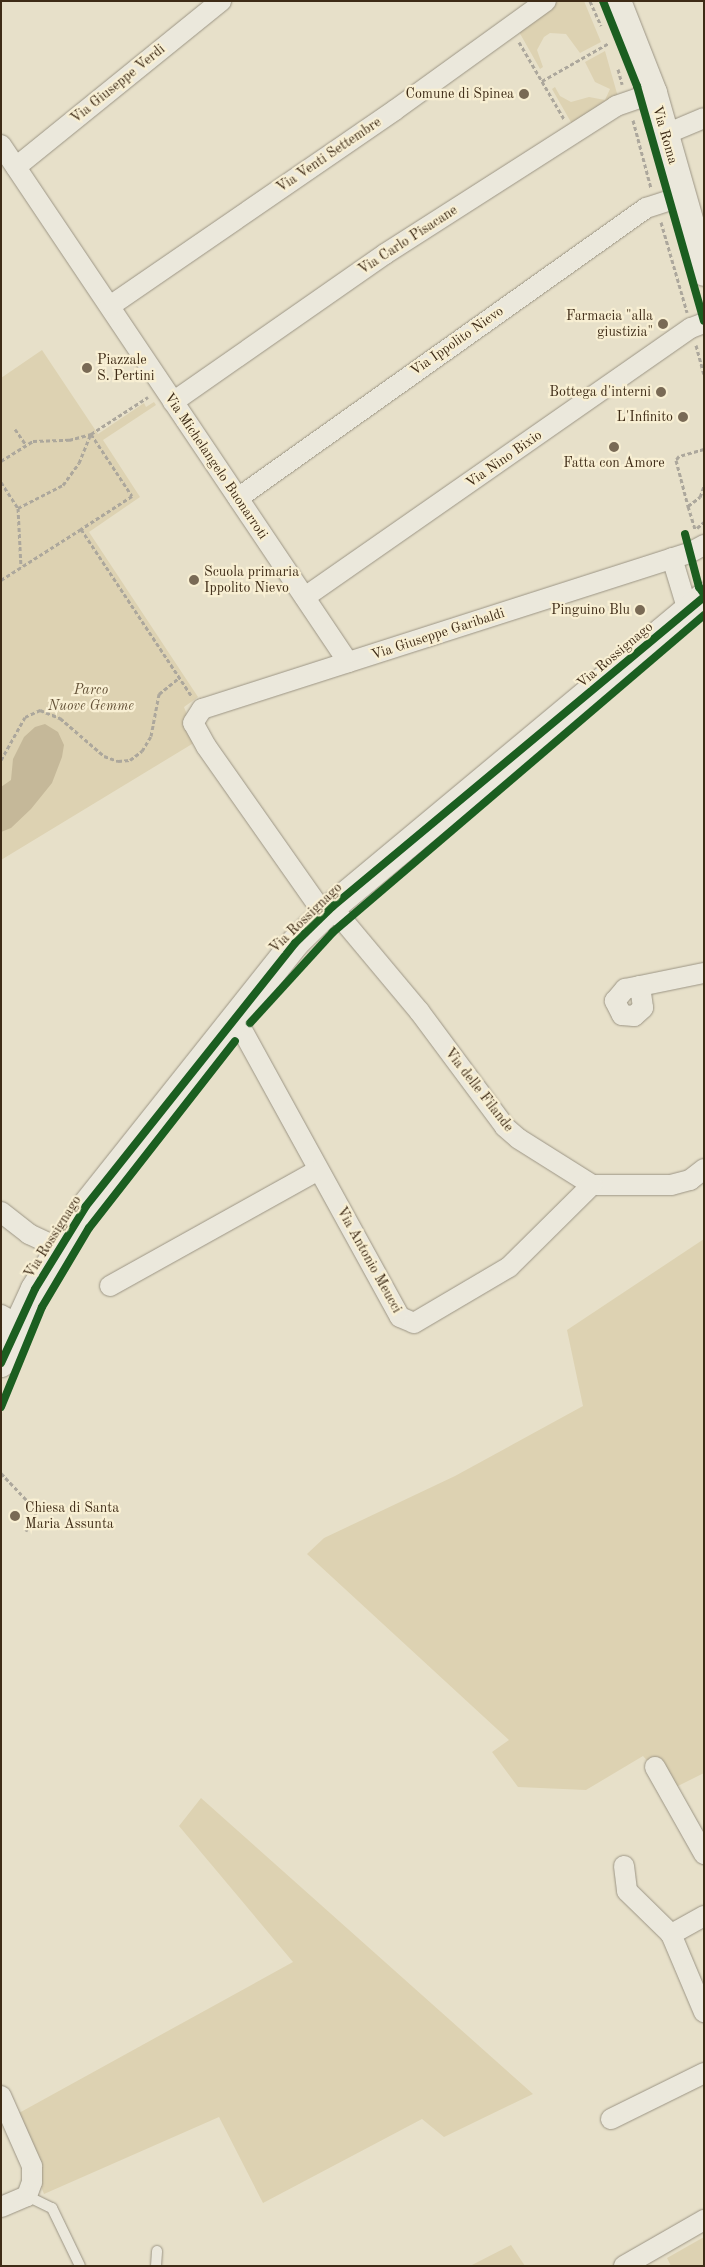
<!DOCTYPE html>
<style>
body{margin:0}
#map{position:relative;width:705px;height:2267px;overflow:hidden;background:#e7e0c9;font-family:"Old Standard TT",serif}
div>[style]{position:absolute}
.green>*{inset:0;background:#ddd2b2}
.water>*{inset:0;background:#c5b899}
.path>*{height:3px;margin-top:-1.5px;transform-origin:0;background:repeating-linear-gradient(90deg,#aca79c 0 4px,transparent 0 6.5px)}
.roads{filter:drop-shadow(0 0 1px #9c9585) drop-shadow(0 0 1px #9c9585)}
.lane>*{height:10px;margin:-5px;padding:0 5px;transform-origin:5px;border-radius:5px;background:#ebe8dc}
.street>*{height:20px;margin:-10px;padding:0 10px;transform-origin:10px;border-radius:10px;background:#ebe8dc}
.secondary>*{height:28px;margin:-14px;padding:0 14px;transform-origin:14px;border-radius:14px;background:#ebe8dc}
.cycleway>*{height:8px;margin:-4px;padding:0 4px;transform-origin:4px;border-radius:4px;background:#1b5e20}
.dots>*{width:14px;height:14px;translate:-50% -50%;box-sizing:border-box;border:2px solid #f8efd3;border-radius:50%}
span{translate:-50% -50%;white-space:nowrap;text-align:center;line-height:1.15;-webkit-text-stroke:4.5px #f8efd3;paint-order:stroke}
.street-label{font-size:14px;color:#3e2b16}
.poi-label{font-size:14px;color:#3e2b16}
.right{translate:-100% -50%;text-align:right}
.left{translate:0 -50%;text-align:left}
.park-label{font-size:14px;color:#645238;font-style:italic}
.frame{position:absolute;inset:0;border:2px solid #3e2b16;pointer-events:none}
</style>
<div id="map">
<div class="green">
<div style="clip-path:polygon(556px 1px,584px 1px,601px 42px,580px 53px,566px 34px,550px 33px,544px 37px,537px 50px,543px 67px,540px 69px,518px 30px)"></div>
<div style="clip-path:polygon(605px 51px,618px 97px,572px 124px,552px 89px,555px 87px,560px 96px,571px 102px,589px 97px,605px 100px,610px 89px,595px 82px,585px 62px)"></div>
<div style="clip-path:polygon(42px 350px,98px 434px,144px 403px,146px 407px,154px 402px,156px 405px,103px 440px,140px 497px,89px 532px,198px 697px,184px 707px,197px 741px,1px 860px,1px 378px)"></div>
<div style="clip-path:polygon(704px 1239px,704px 1773px,672px 1789px,643px 1756px,586px 1790px,518px 1787px,492px 1752px,509px 1740px,307px 1554px,324px 1538px,455px 1476px,583px 1406px,567px 1330px)"></div>
<div style="clip-path:polygon(201px 1798px,533px 2094px,444px 2137px,422px 2119px,263px 2203px,219px 2117px,44px 2194px,36px 2174px,40px 2169px,19px 2113px,293px 1962px,179px 1826px)"></div>
<div style="clip-path:polygon(704px 2237px,704px 2266px,671px 2266px,667px 2258px)"></div>
<div style="clip-path:polygon(511px 2245px,525px 2266px,470px 2266px)"></div>
</div>
<div class="water">
<div style="clip-path:polygon(45px 724px,58px 732px,64px 745px,62px 757px,52px 783px,31px 809px,11px 828px,1px 832px,1px 787px,11px 780px,13px 759px,24px 737px,35px 727px)"></div>
</div>
<div class="path">
<div style="left:590px;top:1px;width:27px;rotate:66deg"></div>
<div style="left:519px;top:42px;width:89px;rotate:59.7deg"></div>
<div style="left:618px;top:69px;width:16px;rotate:75deg"></div>
<div style="left:542px;top:81px;width:77px;rotate:-29.6deg"></div>
<div style="left:633px;top:120px;width:70px;rotate:75.2deg"></div>
<div style="left:661px;top:222px;width:94px;rotate:73.9deg"></div>
<div style="left:696px;top:345px;width:30px;rotate:75deg"></div>
<div style="left:15px;top:429px;width:19px;rotate:55deg"></div>
<div style="left:91px;top:434px;width:74px;rotate:56.5deg"></div>
<div style="left:132px;top:496px;width:61px;rotate:147.1deg"></div>
<div style="left:81px;top:529px;width:201px;rotate:56.5deg"></div>
<div style="left:704px;top:449px;width:26px;rotate:164deg"></div>
<div style="left:679px;top:456px;width:5px;rotate:127deg"></div>
<div style="left:676px;top:460px;width:48px;rotate:75.4deg"></div>
<div style="left:688px;top:506px;width:15px;rotate:-37deg"></div>
<div style="left:700px;top:497px;width:12px;rotate:-70deg"></div>
<div style="left:1px;top:461px;width:38px;rotate:-32deg"></div>
<div style="left:33px;top:441px;width:36px;rotate:-2deg"></div>
<div style="left:69px;top:440px;width:23px;rotate:-15deg"></div>
<div style="left:91px;top:434px;width:68px;rotate:-33deg"></div>
<div style="left:1px;top:482px;width:31px;rotate:57deg"></div>
<div style="left:18px;top:508px;width:59px;rotate:87.1deg"></div>
<div style="left:688px;top:506px;width:24px;rotate:73deg"></div>
<div style="left:18px;top:508px;width:51px;rotate:-27.1deg"></div>
<div style="left:63px;top:485px;width:27px;rotate:-54deg"></div>
<div style="left:79px;top:463px;width:31px;rotate:-68deg"></div>
<div style="left:697px;top:528px;width:9px;rotate:-41deg"></div>
<div style="left:1px;top:580px;width:95px;rotate:-32.5deg"></div>
<div style="left:1px;top:760px;width:49px;rotate:-60.8deg"></div>
<div style="left:25px;top:717px;width:17px;rotate:-25deg"></div>
<div style="left:40px;top:710px;width:22px;rotate:22deg"></div>
<div style="left:60px;top:718px;width:58px;rotate:40.8deg"></div>
<div style="left:104px;top:756px;width:15px;rotate:20deg"></div>
<div style="left:118px;top:761px;width:12px;rotate:-5deg"></div>
<div style="left:130px;top:760px;width:15px;rotate:-37deg"></div>
<div style="left:142px;top:751px;width:17px;rotate:-59deg"></div>
<div style="left:151px;top:736px;width:43px;rotate:-79.2deg"></div>
<div style="left:159px;top:694px;width:26px;rotate:-39deg"></div>
<div style="left:1px;top:1473px;width:52px;rotate:46.5deg"></div>
<div style="left:37px;top:1511px;width:23px;rotate:119deg"></div>
</div>
<div class="roads">
<div class="lane">
<div style="left:27px;top:2196px;width:28px;rotate:26deg"></div>
<div style="left:52px;top:2208px;width:64px;rotate:64.2deg"></div>
<div style="left:156px;top:2266px;width:15px;rotate:-86deg"></div>
</div>
<div class="street">
<div style="left:666px;top:134px;width:41px;rotate:-22.8deg"></div>
<div style="left:1px;top:145px;width:623px;rotate:56.13deg"></div>
<div style="left:16px;top:167px;width:264px;rotate:-39deg"></div>
<div style="left:110px;top:306px;width:346px;rotate:-34.5deg"></div>
<div style="left:395px;top:110px;width:186px;rotate:-35.8deg"></div>
<div style="left:173px;top:402px;width:259px;rotate:-34.9deg"></div>
<div style="left:385px;top:254px;width:274px;rotate:-32.6deg"></div>
<div style="left:616px;top:106px;width:39px;rotate:-19deg"></div>
<div style="left:238px;top:498px;width:501px;rotate:-35.4deg"></div>
<div style="left:646px;top:208px;width:39px;rotate:-18deg"></div>
<div style="left:672px;top:558px;width:55px;rotate:73.2deg"></div>
<div style="left:305px;top:597px;width:470px;rotate:-34.9deg"></div>
<div style="left:691px;top:328px;width:14px;rotate:-21deg"></div>
<div style="left:332px;top:907px;width:136px;rotate:50.1deg"></div>
<div style="left:419px;top:1011px;width:144px;rotate:53.4deg"></div>
<div style="left:505px;top:1127px;width:18px;rotate:41deg"></div>
<div style="left:519px;top:1139px;width:86px;rotate:32.2deg"></div>
<div style="left:592px;top:1185px;width:79px"></div>
<div style="left:671px;top:1185px;width:20px;rotate:-15deg"></div>
<div style="left:690px;top:1180px;width:18px;rotate:-38deg"></div>
<div style="left:324px;top:914px;width:205px;rotate:-125.1deg"></div>
<div style="left:206px;top:746px;width:26px;rotate:-119deg"></div>
<div style="left:193px;top:723px;width:17px;rotate:-57deg"></div>
<div style="left:202px;top:709px;width:511px;rotate:-17.76deg"></div>
<div style="left:689px;top:553px;width:17px;rotate:-28deg"></div>
<div style="left:640px;top:986px;width:22px;rotate:82deg"></div>
<div style="left:643px;top:1008px;width:12px;rotate:138deg"></div>
<div style="left:634px;top:1016px;width:12px;rotate:-175deg"></div>
<div style="left:622px;top:1015px;width:16px;rotate:-117deg"></div>
<div style="left:615px;top:1001px;width:16px;rotate:-50deg"></div>
<div style="left:625px;top:989px;width:15px;rotate:-11deg"></div>
<div style="left:640px;top:986px;width:65px;rotate:-11.5deg"></div>
<div style="left:235px;top:1017px;width:342px;rotate:61.2deg"></div>
<div style="left:400px;top:1317px;width:15px;rotate:23deg"></div>
<div style="left:414px;top:1323px;width:110px;rotate:-30.5deg"></div>
<div style="left:509px;top:1267px;width:117px;rotate:-44.7deg"></div>
<div style="left:1px;top:1212px;width:36px;rotate:38deg"></div>
<div style="left:29px;top:1234px;width:33px;rotate:25deg"></div>
<div style="left:110px;top:1286px;width:238px;rotate:-29.1deg"></div>
<div style="left:1px;top:1315px;width:18px;rotate:29deg"></div>
<div style="left:655px;top:1767px;width:100px;rotate:60.6deg"></div>
<div style="left:624px;top:1866px;width:25px;rotate:83deg"></div>
<div style="left:627px;top:1891px;width:62px;rotate:44.3deg"></div>
<div style="left:704px;top:1916px;width:38px;rotate:151deg"></div>
<div style="left:671px;top:1934px;width:85px;rotate:67.1deg"></div>
<div style="left:1px;top:2096px;width:77px;rotate:66.1deg"></div>
<div style="left:32px;top:2166px;width:16px;rotate:90deg"></div>
<div style="left:32px;top:2182px;width:15px;rotate:110deg"></div>
<div style="left:27px;top:2196px;width:28px;rotate:157deg"></div>
<div style="left:611px;top:2119px;width:104px;rotate:-26.3deg"></div>
<div style="left:624px;top:2266px;width:92px;rotate:-29.9deg"></div>
</div>
<div class="secondary">
<div style="left:617px;top:1px;width:99px;rotate:68.6deg"></div>
<div style="left:653px;top:93px;width:186px;rotate:74.1deg"></div>
<div style="left:1px;top:1363px;width:81px;rotate:-65.3deg"></div>
<div style="left:35px;top:1289px;width:97px;rotate:-58.4deg"></div>
<div style="left:86px;top:1206px;width:336px;rotate:-51.5deg"></div>
<div style="left:295px;top:943px;width:52px;rotate:-44.2deg"></div>
<div style="left:332px;top:907px;width:484px;rotate:-39.8deg"></div>
</div>
</div>
<div class="cycleway">
<div style="left:603px;top:1px;width:92px;rotate:68.2deg"></div>
<div style="left:637px;top:86px;width:244px;rotate:74.1deg"></div>
<div style="left:685px;top:534px;width:55px;rotate:75.2deg"></div>
<div style="left:699px;top:587px;width:9px;rotate:54deg"></div>
<div style="left:250px;top:1023px;width:123px;rotate:-47.6deg"></div>
<div style="left:333px;top:932px;width:488px;rotate:-40.5deg"></div>
<div style="left:1px;top:1363px;width:81px;rotate:-65.3deg"></div>
<div style="left:35px;top:1289px;width:97px;rotate:-58.4deg"></div>
<div style="left:86px;top:1206px;width:336px;rotate:-51.5deg"></div>
<div style="left:295px;top:943px;width:52px;rotate:-44.2deg"></div>
<div style="left:332px;top:907px;width:484px;rotate:-39.8deg"></div>
<div style="left:1px;top:1407px;width:108px;rotate:-67.7deg"></div>
<div style="left:42px;top:1307px;width:92px;rotate:-59.3deg"></div>
<div style="left:89px;top:1228px;width:237px;rotate:-52deg"></div>
</div>
<div class="dots">
<div style="left:524px;top:94px;background:#796a55"></div>
<div style="left:663px;top:324px;background:#796a55"></div>
<div style="left:87px;top:368px;background:#796a55"></div>
<div style="left:661px;top:392px;background:#796a55"></div>
<div style="left:683px;top:417px;background:#796a55"></div>
<div style="left:614px;top:447px;background:#796a55"></div>
<div style="left:194px;top:580px;background:#796a55"></div>
<div style="left:640px;top:610px;background:#796a55"></div>
<div style="left:15px;top:1516px;background:#796a55"></div>
</div>
<div class="street-label">
<span style="left:118px;top:84px;rotate:-39deg">Via Giuseppe Verdi</span>
<span style="left:665px;top:135px;rotate:74deg">Via Roma</span>
<span style="left:329px;top:155px;rotate:-34deg">Via Venti Settembre</span>
<span style="left:408px;top:240px;rotate:-33deg">Via Carlo Pisacane</span>
<span style="left:457px;top:341px;rotate:-35deg">Via Ippolito Nievo</span>
<span style="left:504px;top:459px;rotate:-35deg">Via Nino Bixio</span>
<span style="left:216px;top:466px;rotate:56deg">Via Michelangelo Buonarroti</span>
<span style="left:438px;top:634px;rotate:-18deg">Via Giuseppe Garibaldi</span>
<span style="left:615px;top:655px;rotate:-40deg">Via Rossignago</span>
<span style="left:306px;top:918px;rotate:-44deg">Via Rossignago</span>
<span style="left:479px;top:1090px;rotate:52deg">Via delle Filande</span>
<span style="left:53px;top:1237px;rotate:-58deg">Via Rossignago</span>
<span style="left:369px;top:1260px;rotate:61deg">Via Antonio Meucci</span>
</div>
<div class="poi-label">
<span class="right" style="left:514px;top:94px">Comune di Spinea</span>
<span class="right" style="left:653px;top:324px">Farmacia "alla<br>giustizia"</span>
<span class="left" style="left:97px;top:368px">Piazzale<br>S. Pertini</span>
<span class="right" style="left:651px;top:392px">Bottega d'interni</span>
<span class="right" style="left:673px;top:417px">L'Infinito</span>
<span style="left:614px;top:463px">Fatta con Amore</span>
<span class="left" style="left:204px;top:580px">Scuola primaria<br>Ippolito Nievo</span>
<span class="right" style="left:630px;top:610px">Pinguino Blu</span>
<span class="left" style="left:25px;top:1516px">Chiesa di Santa<br>Maria Assunta</span>
</div>
<div class="park-label">
<span style="left:91px;top:698px">Parco<br>Nuove Gemme</span>
</div>
<div class="frame"></div>
</div>
